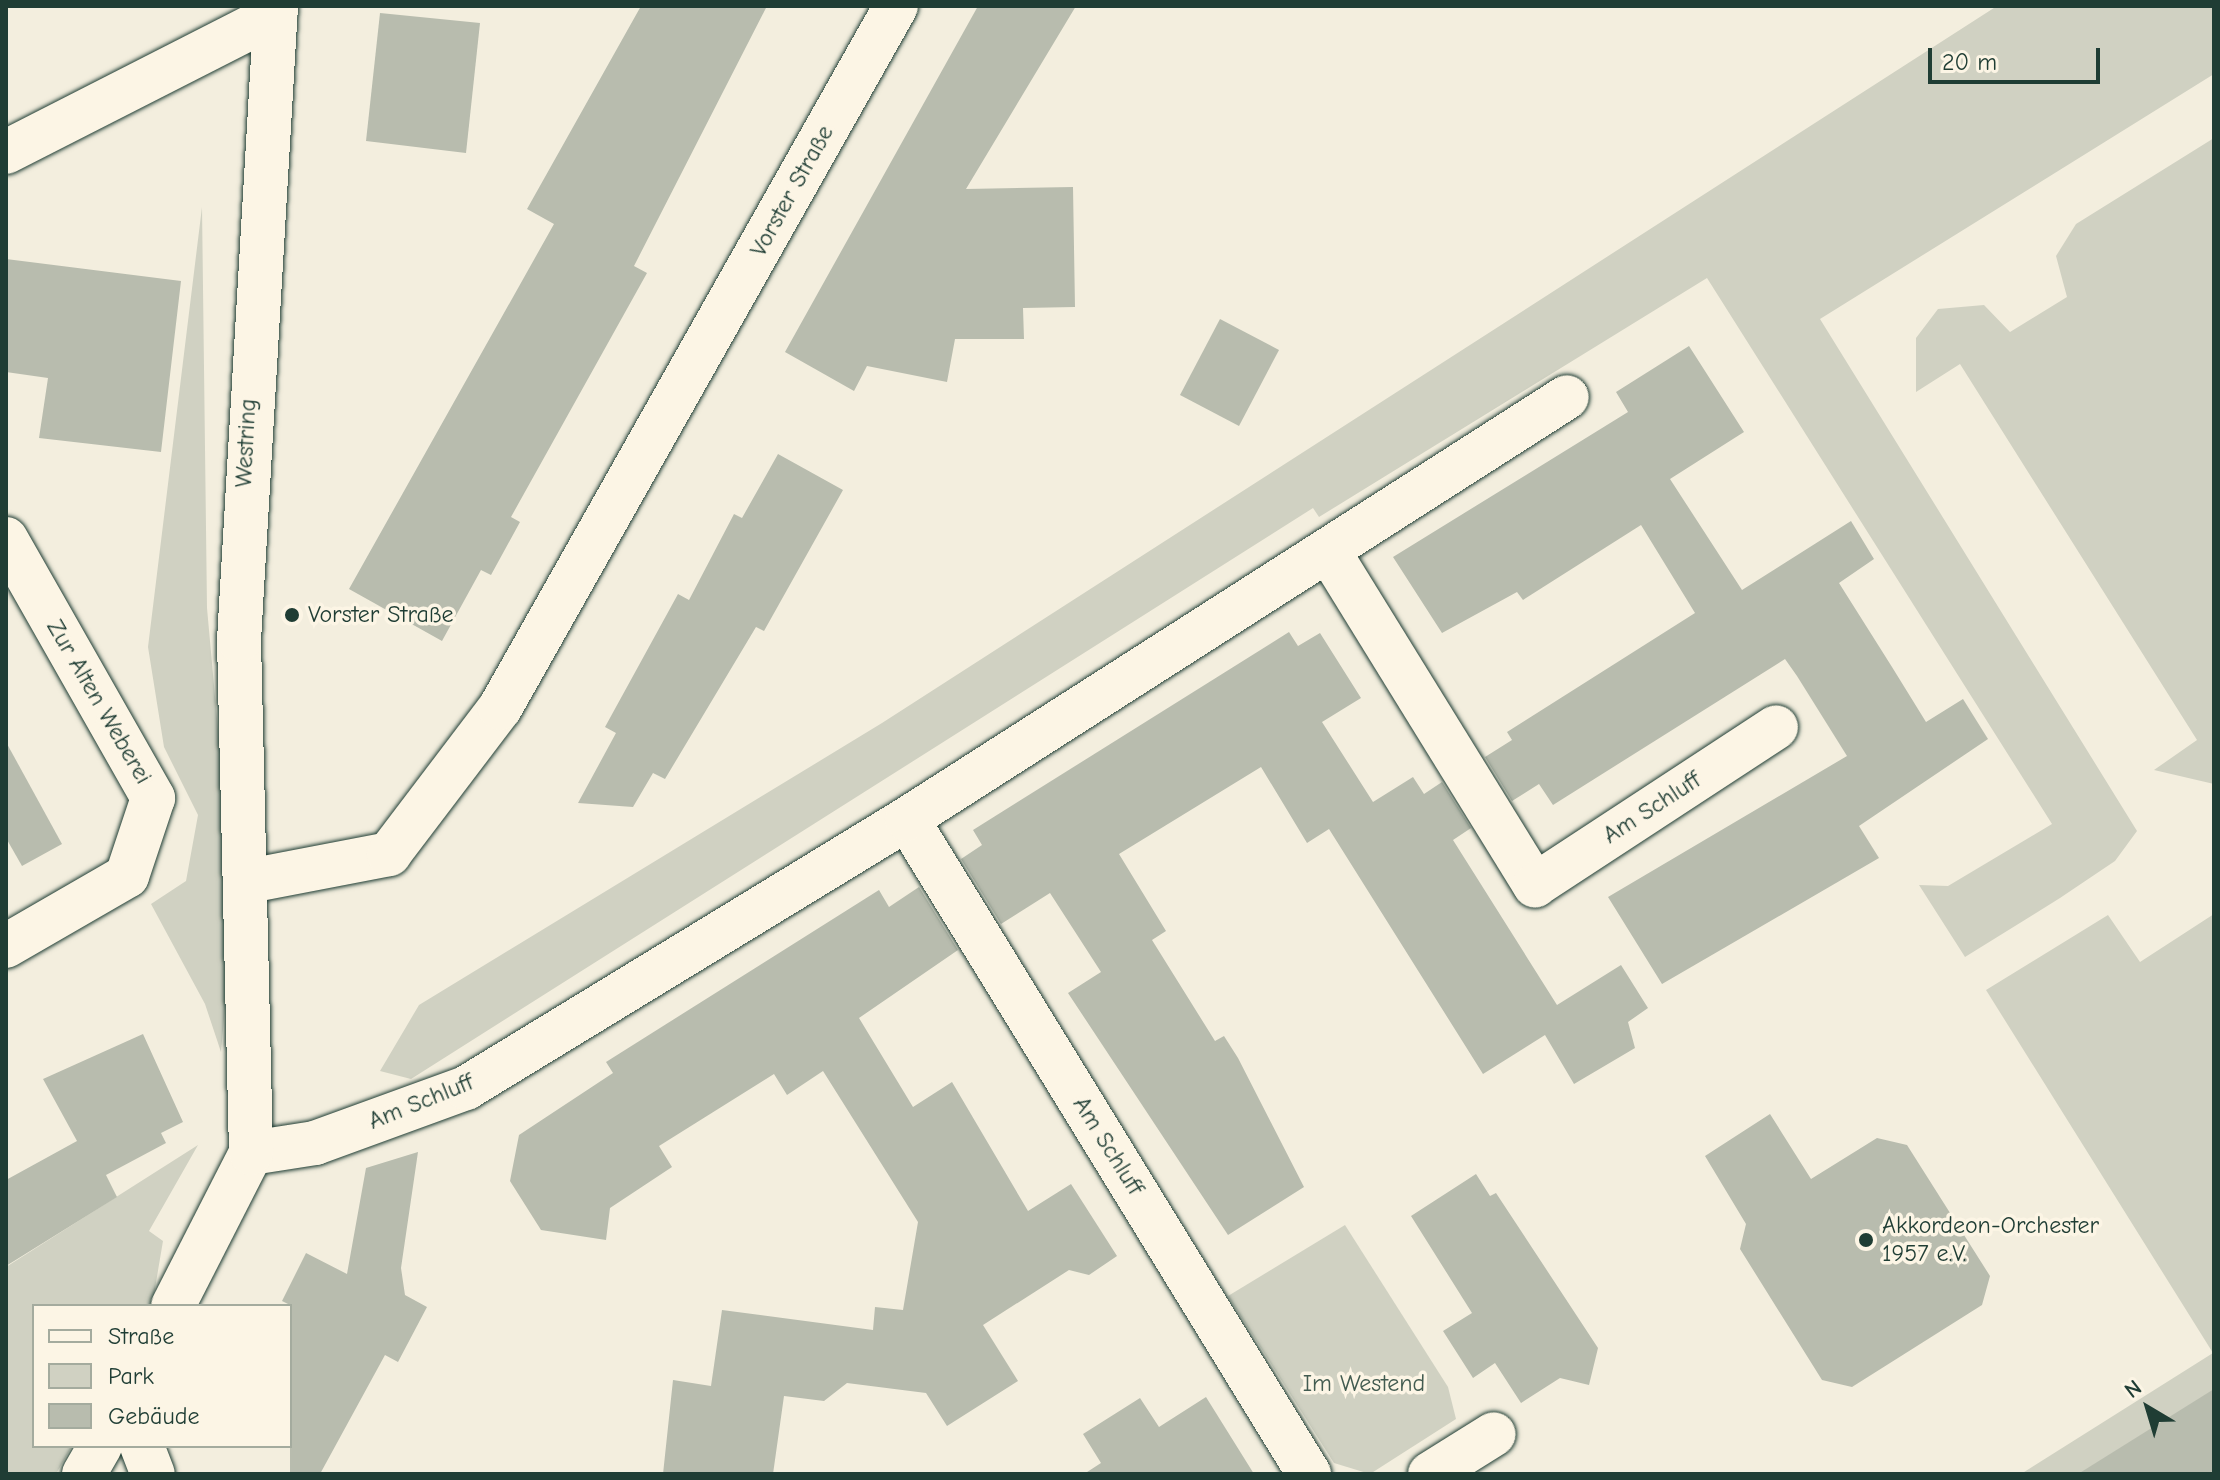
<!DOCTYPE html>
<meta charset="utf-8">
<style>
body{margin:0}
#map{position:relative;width:2220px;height:1480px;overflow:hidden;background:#f3eede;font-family:"Comic Neue",sans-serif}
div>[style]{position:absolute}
.green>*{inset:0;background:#d0d1c2}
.building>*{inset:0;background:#b8bcae}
.roads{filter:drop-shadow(0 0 2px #1f3d34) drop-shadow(0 0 2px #1f3d34)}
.minor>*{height:44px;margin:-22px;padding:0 22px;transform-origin:22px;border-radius:22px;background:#fcf5e5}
.tertiary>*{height:44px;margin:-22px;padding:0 22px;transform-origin:22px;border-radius:22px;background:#fcf5e5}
.dots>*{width:22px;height:22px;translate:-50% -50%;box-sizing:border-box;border:4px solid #fcf5e5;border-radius:50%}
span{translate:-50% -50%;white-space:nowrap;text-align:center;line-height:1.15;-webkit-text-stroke:7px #fcf5e5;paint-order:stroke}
.street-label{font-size:24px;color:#1f3d34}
.poi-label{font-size:24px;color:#1f3d34}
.left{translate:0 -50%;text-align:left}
.park-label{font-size:24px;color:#425b50}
.frame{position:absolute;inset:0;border:8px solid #1f3d34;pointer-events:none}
.legend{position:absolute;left:32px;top:1304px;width:260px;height:144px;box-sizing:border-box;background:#fcf5e5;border:2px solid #a4ab9e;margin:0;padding:10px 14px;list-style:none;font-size:24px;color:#1f3d34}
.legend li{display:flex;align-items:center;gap:16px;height:40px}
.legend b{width:40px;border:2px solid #a4ab9e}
.north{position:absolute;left:2108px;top:1368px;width:80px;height:80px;-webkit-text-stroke:6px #fcf5e5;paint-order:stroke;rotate:322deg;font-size:22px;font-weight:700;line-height:32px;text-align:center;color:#1f3d34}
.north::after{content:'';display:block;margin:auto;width:28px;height:36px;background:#1f3d34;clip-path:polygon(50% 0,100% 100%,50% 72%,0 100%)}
.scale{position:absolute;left:1928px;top:48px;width:172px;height:36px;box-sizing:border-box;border:4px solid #1f3d34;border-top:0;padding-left:10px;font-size:24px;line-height:28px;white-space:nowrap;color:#1f3d34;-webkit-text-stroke:6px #fcf5e5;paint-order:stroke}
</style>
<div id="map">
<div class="green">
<div style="clip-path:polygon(1997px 6px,2214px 6px,2214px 74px,1820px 319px,2137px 831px,2115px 861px,2060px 898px,1965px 957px,1919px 885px,1948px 886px,2052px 824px,1707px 278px,1319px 517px,1313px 508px,411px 1079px,380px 1071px,419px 1005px,882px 723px)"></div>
<div style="clip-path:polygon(2214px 138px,2214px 784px,2154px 770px,2197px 740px,1960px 364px,1916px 392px,1916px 338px,1938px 309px,1984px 305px,2010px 332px,2067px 297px,2056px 256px,2076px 224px)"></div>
<div style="clip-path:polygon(202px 207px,207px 608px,234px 907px,221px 1052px,205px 1004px,151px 904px,186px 881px,198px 815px,164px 747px,148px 647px)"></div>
<div style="clip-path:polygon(2214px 914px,2214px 1474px,2021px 1474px,2213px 1353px,1986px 990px,2108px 915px,2140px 962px)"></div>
<div style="clip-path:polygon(198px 1145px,149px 1231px,163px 1241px,152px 1306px,34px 1306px,34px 1446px,72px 1446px,56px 1474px,6px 1474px,6px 1267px)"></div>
<div style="clip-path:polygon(1345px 1225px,1448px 1387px,1456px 1419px,1370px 1474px,1334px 1463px,1228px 1296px)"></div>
</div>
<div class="building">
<div style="clip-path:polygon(641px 6px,767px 6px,634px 266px,647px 273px,511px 517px,520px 522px,491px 575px,481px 570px,442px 641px,349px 589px,554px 224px,527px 209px)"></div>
<div style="clip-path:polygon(978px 6px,1076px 6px,966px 189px,1073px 187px,1075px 307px,1023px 308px,1024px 339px,955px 339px,947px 382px,867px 366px,854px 391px,785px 352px)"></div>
<div style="clip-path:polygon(380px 13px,480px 23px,466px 153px,366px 141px)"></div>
<div style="clip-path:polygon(6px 259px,181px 281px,161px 452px,39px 438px,48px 378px,6px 372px)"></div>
<div style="clip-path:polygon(1220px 319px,1279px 350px,1239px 426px,1180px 395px)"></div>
<div style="clip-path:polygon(1689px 346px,1744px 432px,1670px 479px,1742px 590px,1851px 521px,1874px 559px,1839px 583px,1892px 667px,1926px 722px,1963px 699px,1988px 739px,1859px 826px,1879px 858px,1662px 984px,1608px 897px,1847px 756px,1797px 676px,1785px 659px,1553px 805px,1539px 784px,1512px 801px,1485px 757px,1512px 740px,1507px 732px,1695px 613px,1641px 525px,1523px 600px,1517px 592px,1442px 633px,1393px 557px,1628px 412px,1616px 392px)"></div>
<div style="clip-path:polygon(778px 454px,843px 490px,764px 631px,756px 627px,665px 779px,653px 773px,633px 807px,578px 803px,616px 733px,605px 727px,678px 594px,689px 600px,734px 514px,742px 518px)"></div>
<div style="clip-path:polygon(1289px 632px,1298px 646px,1320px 633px,1361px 698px,1322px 722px,1373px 802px,1413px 777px,1424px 794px,1442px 782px,1471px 828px,1453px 840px,1557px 1005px,1621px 965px,1648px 1008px,1628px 1022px,1635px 1048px,1574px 1084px,1545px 1035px,1483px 1074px,1329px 829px,1307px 843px,1261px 767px,1119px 854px,1166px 931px,1152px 940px,1215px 1041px,1224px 1036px,1238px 1058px,1304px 1187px,1228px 1235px,1068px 993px,1101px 972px,1050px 893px,1001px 924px,961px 859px,982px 845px,973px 830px)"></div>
<div style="clip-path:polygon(6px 742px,62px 844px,22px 866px,6px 838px)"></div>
<div style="clip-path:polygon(919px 887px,958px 950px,859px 1018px,913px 1107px,952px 1082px,1028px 1211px,1071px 1184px,1117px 1256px,1089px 1275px,1069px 1270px,983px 1325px,1018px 1381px,947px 1426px,926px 1393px,847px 1383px,824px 1401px,784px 1396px,773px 1474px,663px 1474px,673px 1380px,711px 1386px,722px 1310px,873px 1330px,875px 1307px,903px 1310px,918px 1222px,823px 1071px,787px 1095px,774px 1074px,659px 1146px,672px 1167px,610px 1208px,606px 1240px,541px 1230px,510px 1181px,519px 1135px,613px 1073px,606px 1062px,879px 890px,889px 907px)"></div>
<div style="clip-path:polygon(143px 1034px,183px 1122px,161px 1133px,166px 1143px,106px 1175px,117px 1197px,6px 1266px,6px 1180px,77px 1141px,43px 1079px)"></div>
<div style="clip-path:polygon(1770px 1114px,1811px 1179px,1877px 1138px,1907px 1145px,1990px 1276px,1982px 1305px,1852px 1387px,1822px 1380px,1740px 1249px,1746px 1224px,1705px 1156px)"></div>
<div style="clip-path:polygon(418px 1152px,401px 1268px,405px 1295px,427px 1307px,398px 1362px,385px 1355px,320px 1474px,290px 1474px,290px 1305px,282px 1301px,306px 1253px,347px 1274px,366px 1168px)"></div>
<div style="clip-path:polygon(1476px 1174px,1490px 1196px,1496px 1193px,1598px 1348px,1589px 1385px,1560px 1378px,1521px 1403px,1495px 1363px,1473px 1378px,1443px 1331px,1472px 1313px,1411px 1216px)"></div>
<div style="clip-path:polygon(2214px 1389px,2214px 1474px,2078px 1474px)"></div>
<div style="clip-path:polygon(1206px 1397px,1254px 1474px,1084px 1474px,1101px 1463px,1083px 1434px,1140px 1398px,1159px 1427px)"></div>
</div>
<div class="roads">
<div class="minor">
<div style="left:6px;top:152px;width:302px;rotate:-27deg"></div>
<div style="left:6px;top:539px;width:298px;rotate:60.4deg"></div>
<div style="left:153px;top:798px;width:82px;rotate:108.4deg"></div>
<div style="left:127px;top:876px;width:140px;rotate:150deg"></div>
<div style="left:1329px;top:552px;width:392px;rotate:58.3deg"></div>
<div style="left:1535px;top:885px;width:288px;rotate:-33.2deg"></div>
<div style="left:907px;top:819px;width:769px;rotate:58.46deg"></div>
<div style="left:249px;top:881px;width:143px;rotate:-10.9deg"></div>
<div style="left:389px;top:854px;width:183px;rotate:-52.8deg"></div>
<div style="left:500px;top:708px;width:806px;rotate:-60.57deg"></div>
<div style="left:251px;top:1153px;width:65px;rotate:-8.9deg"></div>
<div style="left:315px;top:1143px;width:161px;rotate:-20deg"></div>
<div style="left:466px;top:1088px;width:517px;rotate:-31.38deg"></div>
<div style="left:907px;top:819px;width:783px;rotate:-32.59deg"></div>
<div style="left:142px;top:1446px;width:30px;rotate:69deg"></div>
<div style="left:1430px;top:1474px;width:75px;rotate:-32deg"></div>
</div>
<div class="tertiary">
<div style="left:173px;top:1306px;width:172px;rotate:-63deg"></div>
<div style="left:251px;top:1153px;width:513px;rotate:-91.34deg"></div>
<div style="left:239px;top:640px;width:635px;rotate:-86.66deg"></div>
<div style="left:84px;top:1474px;width:32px;rotate:-60deg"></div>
</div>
</div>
<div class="dots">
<div style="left:292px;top:615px;background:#1f3d34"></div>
<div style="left:1866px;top:1240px;background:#1f3d34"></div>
</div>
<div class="street-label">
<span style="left:792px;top:191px;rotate:-61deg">Vorster Straße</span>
<span style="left:246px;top:443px;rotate:-87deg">Westring</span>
<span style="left:99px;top:702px;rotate:60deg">Zur Alten Weberei</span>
<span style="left:1652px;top:808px;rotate:-33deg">Am Schluff</span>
<span style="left:421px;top:1102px;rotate:-22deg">Am Schluff</span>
<span style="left:1108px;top:1146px;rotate:58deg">Am Schluff</span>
</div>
<div class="poi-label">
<span class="left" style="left:308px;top:615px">Vorster Straße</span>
<span class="left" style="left:1882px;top:1240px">Akkordeon-Orchester<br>1957 e.V.</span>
</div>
<div class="park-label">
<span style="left:1364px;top:1384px">Im Westend</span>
</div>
<div class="frame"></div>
<ul class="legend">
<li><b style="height:10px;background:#fcf5e5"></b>Straße</li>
<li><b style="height:22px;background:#d0d1c2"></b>Park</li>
<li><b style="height:22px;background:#b8bcae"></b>Gebäude</li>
</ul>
<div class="north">N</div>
<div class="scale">20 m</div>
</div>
